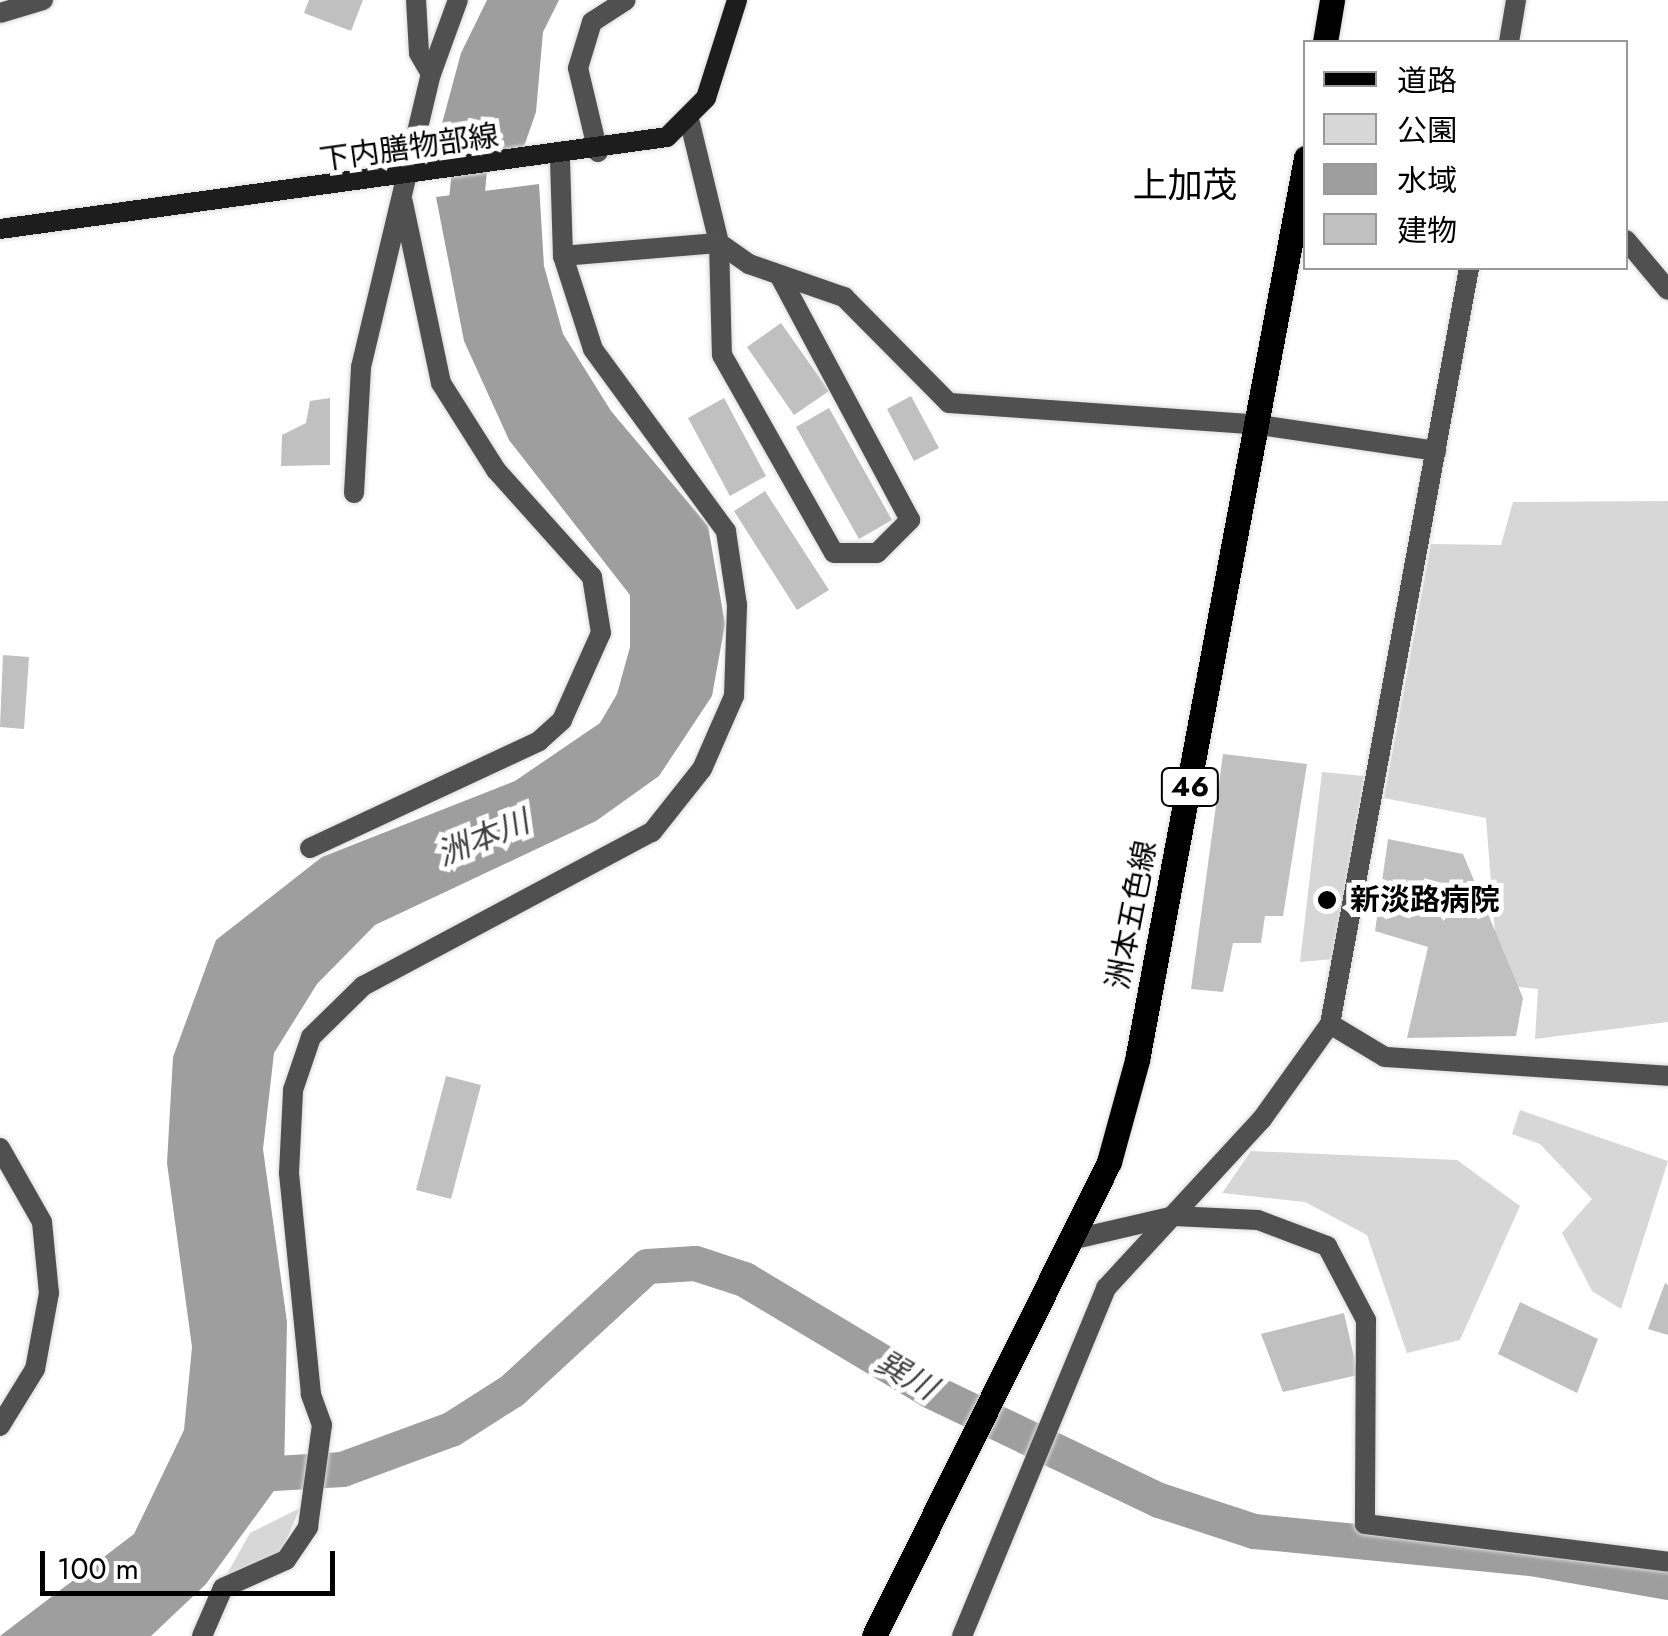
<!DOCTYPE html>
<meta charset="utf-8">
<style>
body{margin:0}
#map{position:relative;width:1668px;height:1636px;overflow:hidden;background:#fff;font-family:Jost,"Noto Sans JP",sans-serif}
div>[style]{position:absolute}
.green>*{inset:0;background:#d7d7d7}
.water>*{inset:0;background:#9e9e9e}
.river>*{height:35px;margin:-17.5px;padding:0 17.5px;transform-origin:17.5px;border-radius:17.5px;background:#9e9e9e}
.building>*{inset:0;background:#c0c0c0}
.roads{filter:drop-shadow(0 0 2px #dbdbdb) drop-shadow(0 0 2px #dbdbdb)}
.minor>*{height:20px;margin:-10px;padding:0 10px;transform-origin:10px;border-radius:10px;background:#505050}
.secondary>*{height:20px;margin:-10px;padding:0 10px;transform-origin:10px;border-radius:10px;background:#1d1d1d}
.primary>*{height:25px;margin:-12.5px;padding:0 12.5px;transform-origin:12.5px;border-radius:12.5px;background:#000}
.dots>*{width:28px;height:28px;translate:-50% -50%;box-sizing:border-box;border:5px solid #fff;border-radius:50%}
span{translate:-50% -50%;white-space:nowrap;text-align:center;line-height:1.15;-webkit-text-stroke:10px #fff;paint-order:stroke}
.shield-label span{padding:2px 8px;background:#fff;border:2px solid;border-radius:8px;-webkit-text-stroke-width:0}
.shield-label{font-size:28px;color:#000;font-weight:700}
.street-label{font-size:30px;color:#000}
.poi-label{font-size:30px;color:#000;font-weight:700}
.left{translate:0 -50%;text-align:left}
.water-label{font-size:32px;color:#3f3f3f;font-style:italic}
.quarter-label{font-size:35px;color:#000}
.legend{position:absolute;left:1303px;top:40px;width:325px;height:230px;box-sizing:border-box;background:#fff;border:2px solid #999;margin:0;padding:12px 18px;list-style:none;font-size:30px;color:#000}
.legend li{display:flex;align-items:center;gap:20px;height:50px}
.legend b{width:50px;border:2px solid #999}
.scale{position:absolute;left:40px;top:1551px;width:295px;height:45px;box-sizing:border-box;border:5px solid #000;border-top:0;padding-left:12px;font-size:30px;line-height:35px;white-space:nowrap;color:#000;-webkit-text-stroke:8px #fff;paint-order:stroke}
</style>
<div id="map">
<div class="green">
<div style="clip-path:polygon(1668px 501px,1668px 1022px,1535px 1039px,1538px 989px,1499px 985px,1486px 818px,1384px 798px,1431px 544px,1501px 545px,1513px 502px)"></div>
<div style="clip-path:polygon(1322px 772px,1364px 776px,1334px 959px,1300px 962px)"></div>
<div style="clip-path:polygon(1520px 1110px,1668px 1161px,1621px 1309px,1592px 1291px,1562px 1233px,1592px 1199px,1540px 1144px,1512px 1134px)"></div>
<div style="clip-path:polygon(1251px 1151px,1457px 1160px,1520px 1206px,1460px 1340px,1407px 1353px,1367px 1235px,1305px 1202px,1222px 1193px)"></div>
<div style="clip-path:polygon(300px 1508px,281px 1552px,227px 1574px,250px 1533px)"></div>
</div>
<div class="water">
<div style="clip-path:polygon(487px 0,559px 0,543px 32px,536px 112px,521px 155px,430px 168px,461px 53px)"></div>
<div style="clip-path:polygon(539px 184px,544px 266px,563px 334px,611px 411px,708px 526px,725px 624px,712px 696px,659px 776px,596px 821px,375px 925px,317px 984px,274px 1053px,263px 1149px,287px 1322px,284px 1477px,206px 1584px,151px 1636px,0 1636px,134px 1534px,184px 1430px,192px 1347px,167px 1163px,173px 1057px,216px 940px,322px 857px,515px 781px,600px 723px,617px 694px,630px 647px,630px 595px,509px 440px,464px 341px,436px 197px)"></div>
</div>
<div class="river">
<div style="left:462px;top:240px;width:112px;rotate:-84.3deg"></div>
<div style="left:239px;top:1475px;width:103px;rotate:-3.3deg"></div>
<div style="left:342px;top:1469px;width:116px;rotate:-20.2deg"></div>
<div style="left:451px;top:1429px;width:72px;rotate:-32.6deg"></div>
<div style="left:512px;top:1390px;width:183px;rotate:-42.6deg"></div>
<div style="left:647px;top:1266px;width:48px;rotate:-3.6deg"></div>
<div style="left:695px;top:1263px;width:52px;rotate:18.1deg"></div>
<div style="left:744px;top:1279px;width:218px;rotate:30.9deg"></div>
<div style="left:931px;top:1391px;width:253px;rotate:25.6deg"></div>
<div style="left:1159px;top:1500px;width:100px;rotate:18.1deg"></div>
<div style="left:1254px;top:1531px;width:278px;rotate:5.6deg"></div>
<div style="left:1531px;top:1558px;width:139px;rotate:9.9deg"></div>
</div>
<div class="building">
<div style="clip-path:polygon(309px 0,363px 0,351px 31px,304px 13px)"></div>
<div style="clip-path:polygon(781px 323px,829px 391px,794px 415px,747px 347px)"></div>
<div style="clip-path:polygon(911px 396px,939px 448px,914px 461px,887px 409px)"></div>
<div style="clip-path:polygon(330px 398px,330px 465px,281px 466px,282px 435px,306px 423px,310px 401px)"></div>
<div style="clip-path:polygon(724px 398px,766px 476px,730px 496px,688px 418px)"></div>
<div style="clip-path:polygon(829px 408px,892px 520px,859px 539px,796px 427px)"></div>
<div style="clip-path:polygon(765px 491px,829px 590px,797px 610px,734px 511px)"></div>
<div style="clip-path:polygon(3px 655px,29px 657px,24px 729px,0 727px)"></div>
<div style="clip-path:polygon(1223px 754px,1307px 764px,1283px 916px,1265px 916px,1261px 943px,1233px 943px,1223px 992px,1191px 989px)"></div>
<div style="clip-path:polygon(1388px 839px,1463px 854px,1523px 998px,1516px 1036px,1407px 1038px,1428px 947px,1375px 931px)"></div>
<div style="clip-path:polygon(446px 1076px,481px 1085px,451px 1199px,416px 1190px)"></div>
<div style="clip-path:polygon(1665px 1283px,1668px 1285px,1668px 1335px,1648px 1329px)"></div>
<div style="clip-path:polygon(1520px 1302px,1598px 1339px,1577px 1393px,1498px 1354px)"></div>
<div style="clip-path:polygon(1344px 1313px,1358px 1375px,1283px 1392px,1261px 1334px)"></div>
</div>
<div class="roads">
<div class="minor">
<div style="left:0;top:13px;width:45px;rotate:-16.8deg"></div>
<div style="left:1509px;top:42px;width:43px;rotate:-80.5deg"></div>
<div style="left:431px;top:74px;width:79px;rotate:-70deg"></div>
<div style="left:690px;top:123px;width:123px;rotate:76.4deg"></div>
<div style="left:719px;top:243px;width:37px;rotate:35deg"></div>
<div style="left:749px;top:264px;width:101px;rotate:19.2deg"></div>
<div style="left:844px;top:297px;width:149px;rotate:45.3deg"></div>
<div style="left:949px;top:403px;width:312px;rotate:4deg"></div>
<div style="left:1260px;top:425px;width:178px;rotate:8.4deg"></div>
<div style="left:598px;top:152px;width:86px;rotate:-103.4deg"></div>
<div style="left:578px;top:68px;width:48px;rotate:-73.1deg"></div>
<div style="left:592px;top:22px;width:40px;rotate:-32.9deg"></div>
<div style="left:1626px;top:240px;width:65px;rotate:50deg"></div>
<div style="left:563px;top:256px;width:157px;rotate:-4.8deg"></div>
<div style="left:719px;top:243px;width:112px;rotate:88.5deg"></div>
<div style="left:722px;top:355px;width:227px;rotate:60.5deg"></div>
<div style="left:834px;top:553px;width:43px"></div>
<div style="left:877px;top:553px;width:47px;rotate:-45deg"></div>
<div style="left:910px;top:520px;width:278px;rotate:-118.1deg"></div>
<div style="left:354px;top:493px;width:126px;rotate:-86.8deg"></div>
<div style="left:361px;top:367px;width:301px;rotate:-76.6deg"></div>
<div style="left:431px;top:74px;width:24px;rotate:-120deg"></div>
<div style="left:419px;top:53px;width:53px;rotate:-93.2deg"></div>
<div style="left:310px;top:848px;width:253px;rotate:-25deg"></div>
<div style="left:539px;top:741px;width:31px;rotate:-42deg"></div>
<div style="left:562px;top:720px;width:95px;rotate:-65.9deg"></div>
<div style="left:601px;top:633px;width:57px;rotate:-99.1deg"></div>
<div style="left:592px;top:577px;width:144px;rotate:-131.9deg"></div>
<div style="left:496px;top:470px;width:103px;rotate:-122.3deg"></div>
<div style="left:441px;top:383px;width:185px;rotate:-101.9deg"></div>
<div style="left:1330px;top:1024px;width:64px;rotate:31deg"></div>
<div style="left:1385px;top:1057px;width:284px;rotate:3.8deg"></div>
<div style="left:0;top:1148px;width:85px;rotate:60.4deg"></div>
<div style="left:42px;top:1222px;width:71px;rotate:84.4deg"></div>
<div style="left:49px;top:1293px;width:77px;rotate:100.4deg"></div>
<div style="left:35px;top:1369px;width:67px;rotate:121.6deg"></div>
<div style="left:1075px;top:1239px;width:102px;rotate:-13.1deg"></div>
<div style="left:1174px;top:1216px;width:84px;rotate:2.7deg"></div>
<div style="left:1258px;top:1220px;width:74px;rotate:20.6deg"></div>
<div style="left:1327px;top:1246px;width:84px;rotate:62.2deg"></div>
<div style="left:1366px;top:1320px;width:204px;rotate:90.3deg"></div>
<div style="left:1365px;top:1524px;width:305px;rotate:7.1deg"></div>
<div style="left:202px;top:1636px;width:52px;rotate:-66.4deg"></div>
<div style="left:223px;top:1588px;width:69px;rotate:-24deg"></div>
<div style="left:286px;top:1560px;width:40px;rotate:-56deg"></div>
<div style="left:308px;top:1527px;width:103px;rotate:-82.2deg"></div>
<div style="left:322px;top:1425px;width:33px;rotate:-110deg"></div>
<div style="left:311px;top:1394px;width:222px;rotate:-95.7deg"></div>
<div style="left:289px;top:1173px;width:83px;rotate:-87.2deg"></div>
<div style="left:293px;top:1090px;width:56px;rotate:-71.2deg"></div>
<div style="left:311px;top:1037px;width:73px;rotate:-44.4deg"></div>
<div style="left:363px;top:986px;width:327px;rotate:-28.1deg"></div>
<div style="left:652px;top:832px;width:80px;rotate:-51.6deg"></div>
<div style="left:702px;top:769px;width:80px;rotate:-66.3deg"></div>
<div style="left:734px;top:696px;width:91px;rotate:-88.1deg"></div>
<div style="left:737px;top:605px;width:75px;rotate:-98.5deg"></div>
<div style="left:726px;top:531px;width:225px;rotate:-126.2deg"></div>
<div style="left:593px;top:349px;width:98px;rotate:-107.9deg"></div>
<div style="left:563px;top:256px;width:98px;rotate:-91.8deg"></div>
<div style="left:962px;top:1636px;width:377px;rotate:-67.5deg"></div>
<div style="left:1106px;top:1288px;width:230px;rotate:-47.3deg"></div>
<div style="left:1262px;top:1119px;width:117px;rotate:-54.4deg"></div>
<div style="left:1330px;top:1024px;width:769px;rotate:-79.58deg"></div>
</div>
<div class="secondary">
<div style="left:0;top:229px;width:673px;rotate:-7.85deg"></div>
<div style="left:667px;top:137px;width:55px;rotate:-45deg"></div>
<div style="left:706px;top:98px;width:103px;rotate:-72.4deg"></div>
</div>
<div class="primary">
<div style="left:1325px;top:42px;width:43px;rotate:-80.5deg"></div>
<div style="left:874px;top:1636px;width:529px;rotate:-63.63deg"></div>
<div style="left:1109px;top:1162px;width:106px;rotate:-74.6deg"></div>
<div style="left:1137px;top:1060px;width:918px;rotate:-79.39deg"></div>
</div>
</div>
<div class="dots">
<div style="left:1327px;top:900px;background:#000"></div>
</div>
<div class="shield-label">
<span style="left:1190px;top:787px">46</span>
</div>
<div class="street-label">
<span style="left:409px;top:148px;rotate:-8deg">下内膳物部線</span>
<span style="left:1132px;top:915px;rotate:-79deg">洲本五色線</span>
</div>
<div class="poi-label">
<span class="left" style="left:1350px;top:900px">新淡路病院</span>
</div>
<div class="water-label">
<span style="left:483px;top:838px;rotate:-22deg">洲本川</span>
<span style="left:906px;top:1375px;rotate:30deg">巽川</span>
</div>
<div class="quarter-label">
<span style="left:1185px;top:185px">上加茂</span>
</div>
<ul class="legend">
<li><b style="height:12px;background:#000"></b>道路</li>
<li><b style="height:28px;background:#d7d7d7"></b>公園</li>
<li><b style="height:28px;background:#9e9e9e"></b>水域</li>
<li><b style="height:28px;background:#c0c0c0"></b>建物</li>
</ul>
<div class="scale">100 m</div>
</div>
